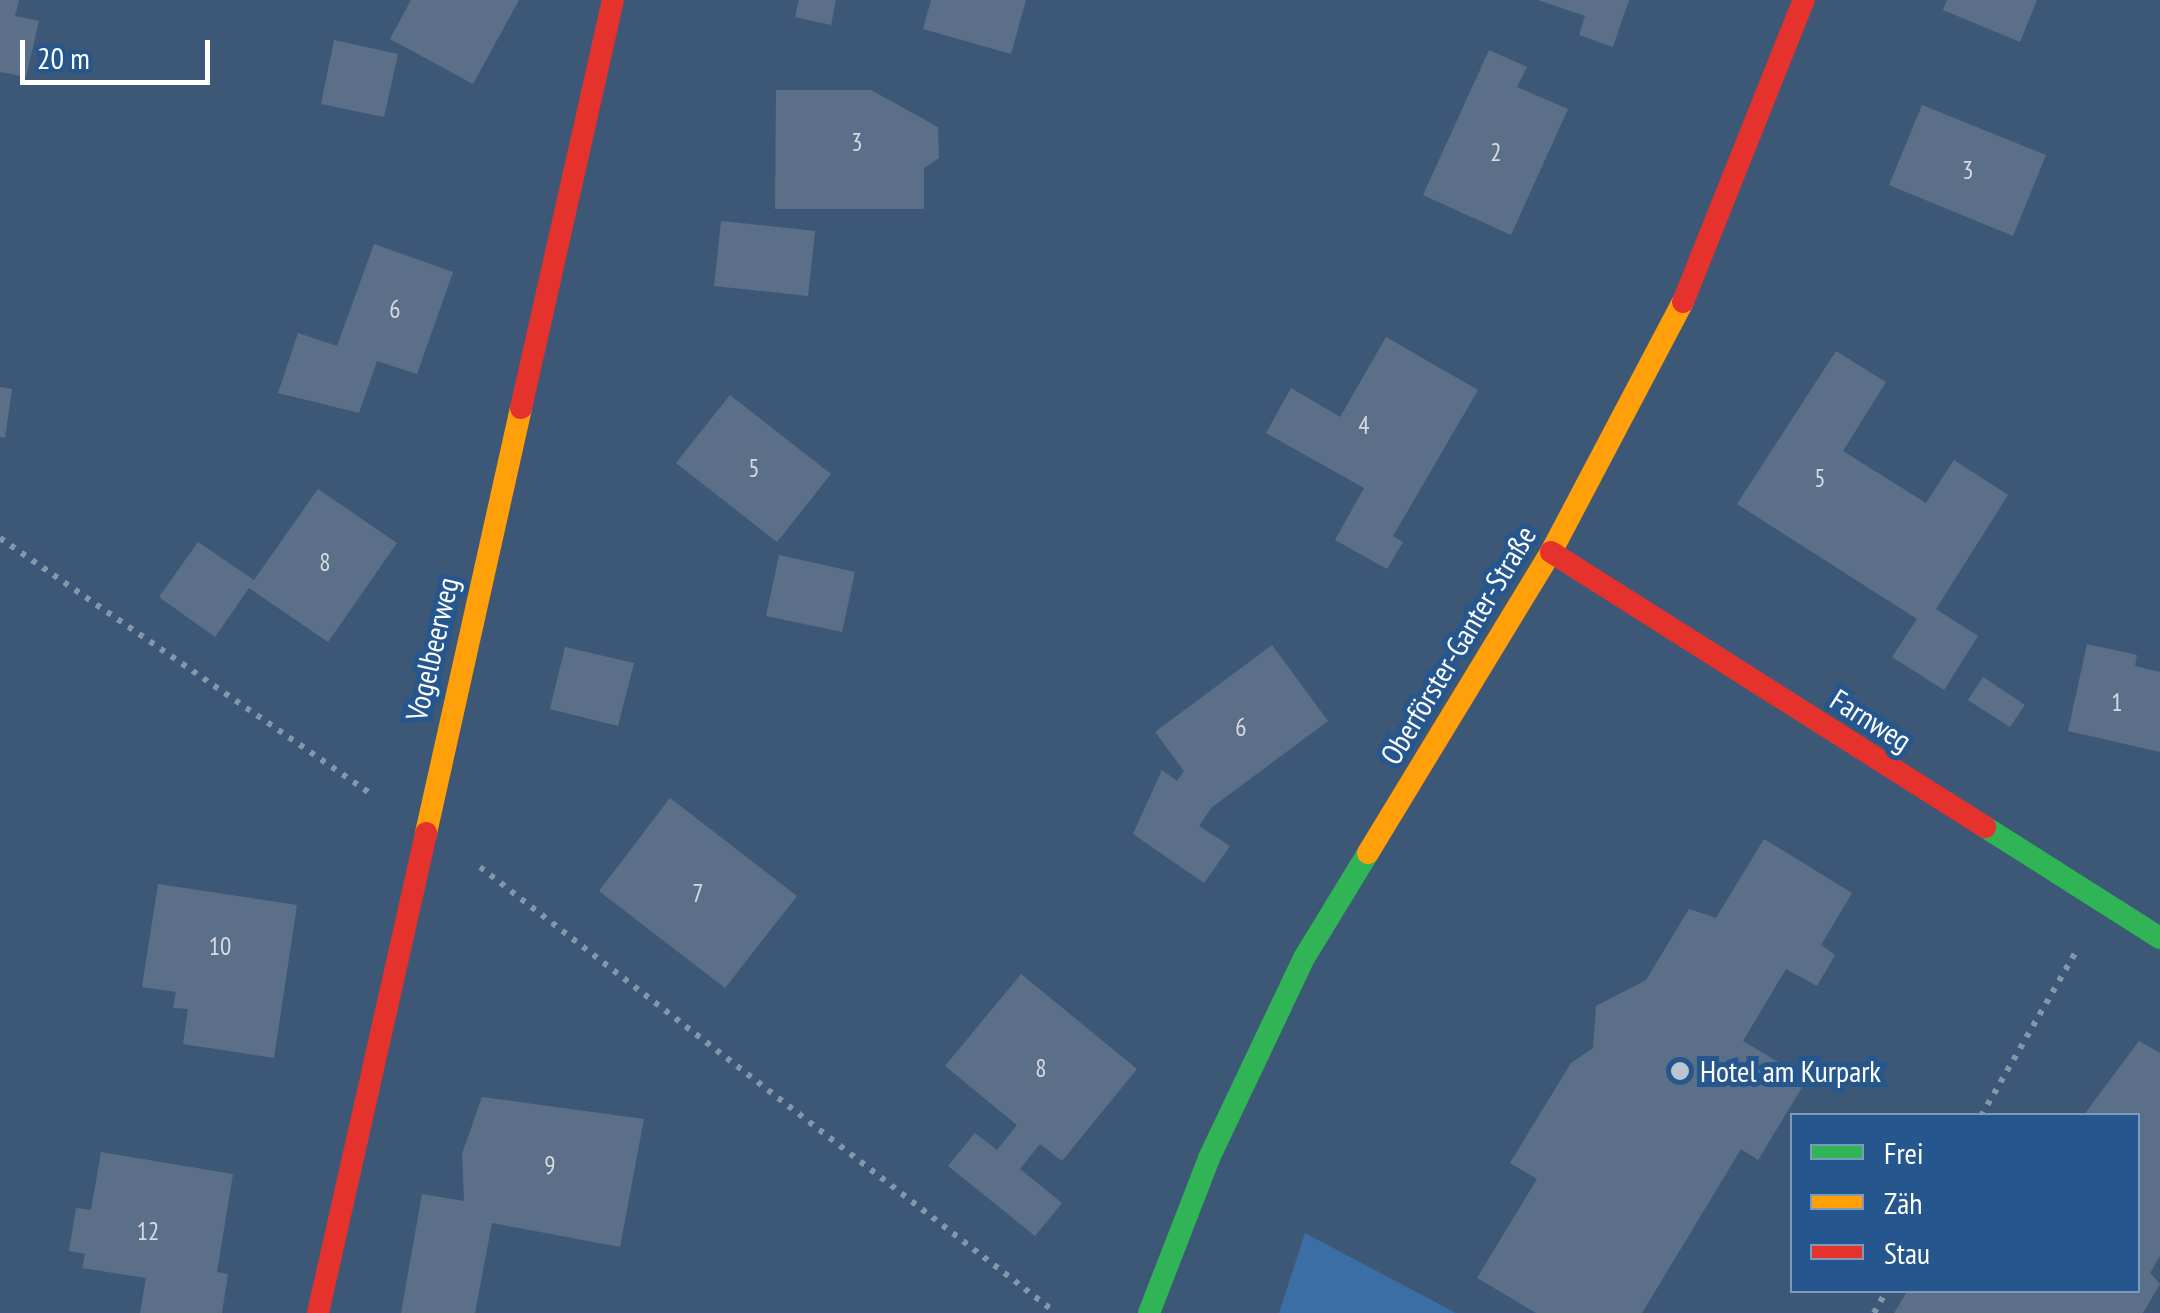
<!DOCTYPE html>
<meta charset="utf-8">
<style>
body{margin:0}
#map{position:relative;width:2160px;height:1313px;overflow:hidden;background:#3d5876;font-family:"PT Sans Narrow",sans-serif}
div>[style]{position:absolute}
.green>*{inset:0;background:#3a6ea4}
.building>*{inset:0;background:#5b7088}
.path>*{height:6px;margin-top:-3px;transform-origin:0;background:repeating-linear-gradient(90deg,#8497aa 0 5px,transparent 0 13px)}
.fast>*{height:22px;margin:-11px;padding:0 11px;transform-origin:11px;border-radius:11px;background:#30b455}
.slow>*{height:22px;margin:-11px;padding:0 11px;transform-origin:11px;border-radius:11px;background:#ff9f0a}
.jam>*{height:22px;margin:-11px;padding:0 11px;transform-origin:11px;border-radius:11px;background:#e5322d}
.dots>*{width:28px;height:28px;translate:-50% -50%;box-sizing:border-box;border:5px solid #25578e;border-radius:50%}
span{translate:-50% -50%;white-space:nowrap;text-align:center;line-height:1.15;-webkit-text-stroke:10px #25578e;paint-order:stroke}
.number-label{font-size:25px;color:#d6dbe1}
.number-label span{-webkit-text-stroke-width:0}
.street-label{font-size:30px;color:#fff}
.poi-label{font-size:30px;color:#fff}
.left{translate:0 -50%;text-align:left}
.legend{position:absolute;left:1790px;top:1113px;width:350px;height:180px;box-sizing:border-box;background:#25578e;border:2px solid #7c9abb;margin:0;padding:12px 18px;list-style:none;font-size:30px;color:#fff}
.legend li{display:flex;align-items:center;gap:20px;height:50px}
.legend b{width:50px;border:2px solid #7c9abb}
.scale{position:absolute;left:20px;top:40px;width:190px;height:45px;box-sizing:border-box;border:5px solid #fff;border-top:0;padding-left:12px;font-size:30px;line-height:35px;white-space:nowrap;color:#fff;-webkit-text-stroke:8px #25578e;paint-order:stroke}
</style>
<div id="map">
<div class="green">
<div style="clip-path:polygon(1305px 1233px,1456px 1313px,1279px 1313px)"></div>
</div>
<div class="building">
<div style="clip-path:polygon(0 0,19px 0,15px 16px,39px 21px,26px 77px,0 72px)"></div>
<div style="clip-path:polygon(411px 0,519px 0,473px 84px,390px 39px)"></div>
<div style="clip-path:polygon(799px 0,836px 0,831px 25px,795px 17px)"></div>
<div style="clip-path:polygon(931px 0,1026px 0,1011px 54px,923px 29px)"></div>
<div style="clip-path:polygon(1538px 0,1629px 0,1613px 47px,1579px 35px,1585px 16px)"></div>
<div style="clip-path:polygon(1947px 0,2037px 0,2020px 42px,1943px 10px)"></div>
<div style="clip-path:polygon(334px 40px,398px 54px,384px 117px,321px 104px)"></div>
<div style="clip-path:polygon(1489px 50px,1527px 67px,1517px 87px,1568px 109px,1511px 235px,1423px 195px)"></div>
<div style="clip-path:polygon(776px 90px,871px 90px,938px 127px,939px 158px,924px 168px,924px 209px,775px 209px)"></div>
<div style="clip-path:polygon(1922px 105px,2046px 155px,2013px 236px,1889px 185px)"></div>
<div style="clip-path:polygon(721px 221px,815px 231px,808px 296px,714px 286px)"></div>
<div style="clip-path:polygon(374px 244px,453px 272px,417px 374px,377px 361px,359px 413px,278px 393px,298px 333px,337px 346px)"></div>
<div style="clip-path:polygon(1386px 337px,1478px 390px,1393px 536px,1403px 542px,1387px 569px,1335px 540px,1364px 488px,1266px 433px,1291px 388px,1340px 417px)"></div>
<div style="clip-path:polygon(1836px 351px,1886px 382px,1843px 451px,1926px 503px,1954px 460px,2008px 495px,1936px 609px,1978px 636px,1944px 690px,1892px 657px,1917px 619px,1737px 504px)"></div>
<div style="clip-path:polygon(0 387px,12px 389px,5px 438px,0 437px)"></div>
<div style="clip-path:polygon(730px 395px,831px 474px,777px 542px,676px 463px)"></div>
<div style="clip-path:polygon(318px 489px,397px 543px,328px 642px,249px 588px,215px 637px,159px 597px,198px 542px,254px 580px)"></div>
<div style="clip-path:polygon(779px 555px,855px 572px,842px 632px,766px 616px)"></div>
<div style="clip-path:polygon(2087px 644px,2137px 655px,2135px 666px,2160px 672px,2160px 752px,2068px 731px)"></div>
<div style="clip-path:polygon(1272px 645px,1328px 721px,1211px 808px,1199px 826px,1230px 846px,1204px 883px,1133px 834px,1162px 770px,1177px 781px,1184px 771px,1155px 732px)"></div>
<div style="clip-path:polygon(565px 647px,634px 663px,618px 726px,550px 709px)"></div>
<div style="clip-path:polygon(1983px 677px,2025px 705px,2010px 727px,1968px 700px)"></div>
<div style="clip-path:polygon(670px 798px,797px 896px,725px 988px,599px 891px)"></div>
<div style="clip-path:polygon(1764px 839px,1852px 893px,1821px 945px,1835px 955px,1817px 986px,1786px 969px,1743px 1041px,1807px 1079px,1758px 1160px,1741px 1149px,1642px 1313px,1536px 1313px,1477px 1278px,1537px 1179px,1510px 1163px,1571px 1063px,1593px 1048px,1596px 1006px,1646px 980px,1689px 909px,1716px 918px)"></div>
<div style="clip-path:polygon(158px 884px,297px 905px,274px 1058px,183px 1044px,188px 1009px,173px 1008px,176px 992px,142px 987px)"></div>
<div style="clip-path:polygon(1021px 974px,1137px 1069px,1062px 1161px,1040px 1144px,1020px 1169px,1062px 1203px,1035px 1236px,948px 1166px,975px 1133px,997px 1150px,1017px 1125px,945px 1066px)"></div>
<div style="clip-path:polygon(2139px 1041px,2160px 1053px,2160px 1256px,2150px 1273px,2160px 1284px,2143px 1313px,1894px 1313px,1908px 1290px,2138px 1290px,2138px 1116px,2083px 1116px)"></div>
<div style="clip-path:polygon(482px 1097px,644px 1119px,620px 1247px,492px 1223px,475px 1313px,401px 1313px,422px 1194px,464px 1201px,462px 1154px)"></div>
<div style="clip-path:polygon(101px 1152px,233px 1174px,217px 1272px,228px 1274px,222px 1313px,140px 1313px,146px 1278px,82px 1268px,85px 1254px,69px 1251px,76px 1208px,91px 1210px)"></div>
</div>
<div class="path">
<div style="left:0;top:538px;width:454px;rotate:34.6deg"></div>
<div style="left:480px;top:867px;width:728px;rotate:37.75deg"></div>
<div style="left:1981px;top:1116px;width:188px;rotate:-60deg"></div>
<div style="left:1874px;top:1313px;width:26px;rotate:-61deg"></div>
</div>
<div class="fast">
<div style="left:1985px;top:827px;width:207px;rotate:32.4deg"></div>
<div style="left:1149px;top:1313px;width:166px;rotate:-68.8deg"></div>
<div style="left:1209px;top:1158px;width:221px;rotate:-64.6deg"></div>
<div style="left:1304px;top:958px;width:123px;rotate:-58.6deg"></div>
</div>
<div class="slow">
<div style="left:426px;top:833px;width:435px;rotate:-77.4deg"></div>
<div style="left:1368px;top:853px;width:352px;rotate:-58.7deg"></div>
<div style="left:1551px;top:552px;width:283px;rotate:-62.2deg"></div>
</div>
<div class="jam">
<div style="left:1683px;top:302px;width:325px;rotate:-68.2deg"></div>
<div style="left:521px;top:408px;width:418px;rotate:-77.3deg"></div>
<div style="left:1551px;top:552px;width:514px;rotate:32.36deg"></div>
<div style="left:318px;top:1313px;width:492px;rotate:-77.3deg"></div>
</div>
<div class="dots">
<div style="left:1680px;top:1071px;background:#bbc5cf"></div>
</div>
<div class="number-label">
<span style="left:857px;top:142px">3</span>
<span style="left:1496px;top:152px">2</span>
<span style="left:1968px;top:170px">3</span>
<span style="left:395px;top:309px">6</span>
<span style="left:1364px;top:425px">4</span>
<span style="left:754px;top:468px">5</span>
<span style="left:1820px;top:478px">5</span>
<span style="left:325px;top:562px">8</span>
<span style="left:2117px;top:702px">1</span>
<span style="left:1241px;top:727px">6</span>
<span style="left:698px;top:893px">7</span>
<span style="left:220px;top:946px">10</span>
<span style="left:1041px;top:1068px">8</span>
<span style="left:550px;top:1165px">9</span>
<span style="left:148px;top:1231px">12</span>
</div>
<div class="street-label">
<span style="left:1458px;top:645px;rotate:-59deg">Oberförster-Ganter-Straße</span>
<span style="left:432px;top:649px;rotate:-77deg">Vogelbeerweg</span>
<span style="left:1871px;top:720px;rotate:32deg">Farnweg</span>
</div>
<div class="poi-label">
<span class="left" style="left:1700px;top:1071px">Hotel am Kurpark</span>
</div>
<ul class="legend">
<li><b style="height:12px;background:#30b455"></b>Frei</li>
<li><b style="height:12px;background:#ff9f0a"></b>Zäh</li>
<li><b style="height:12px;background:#e5322d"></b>Stau</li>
</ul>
<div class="scale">20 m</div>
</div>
